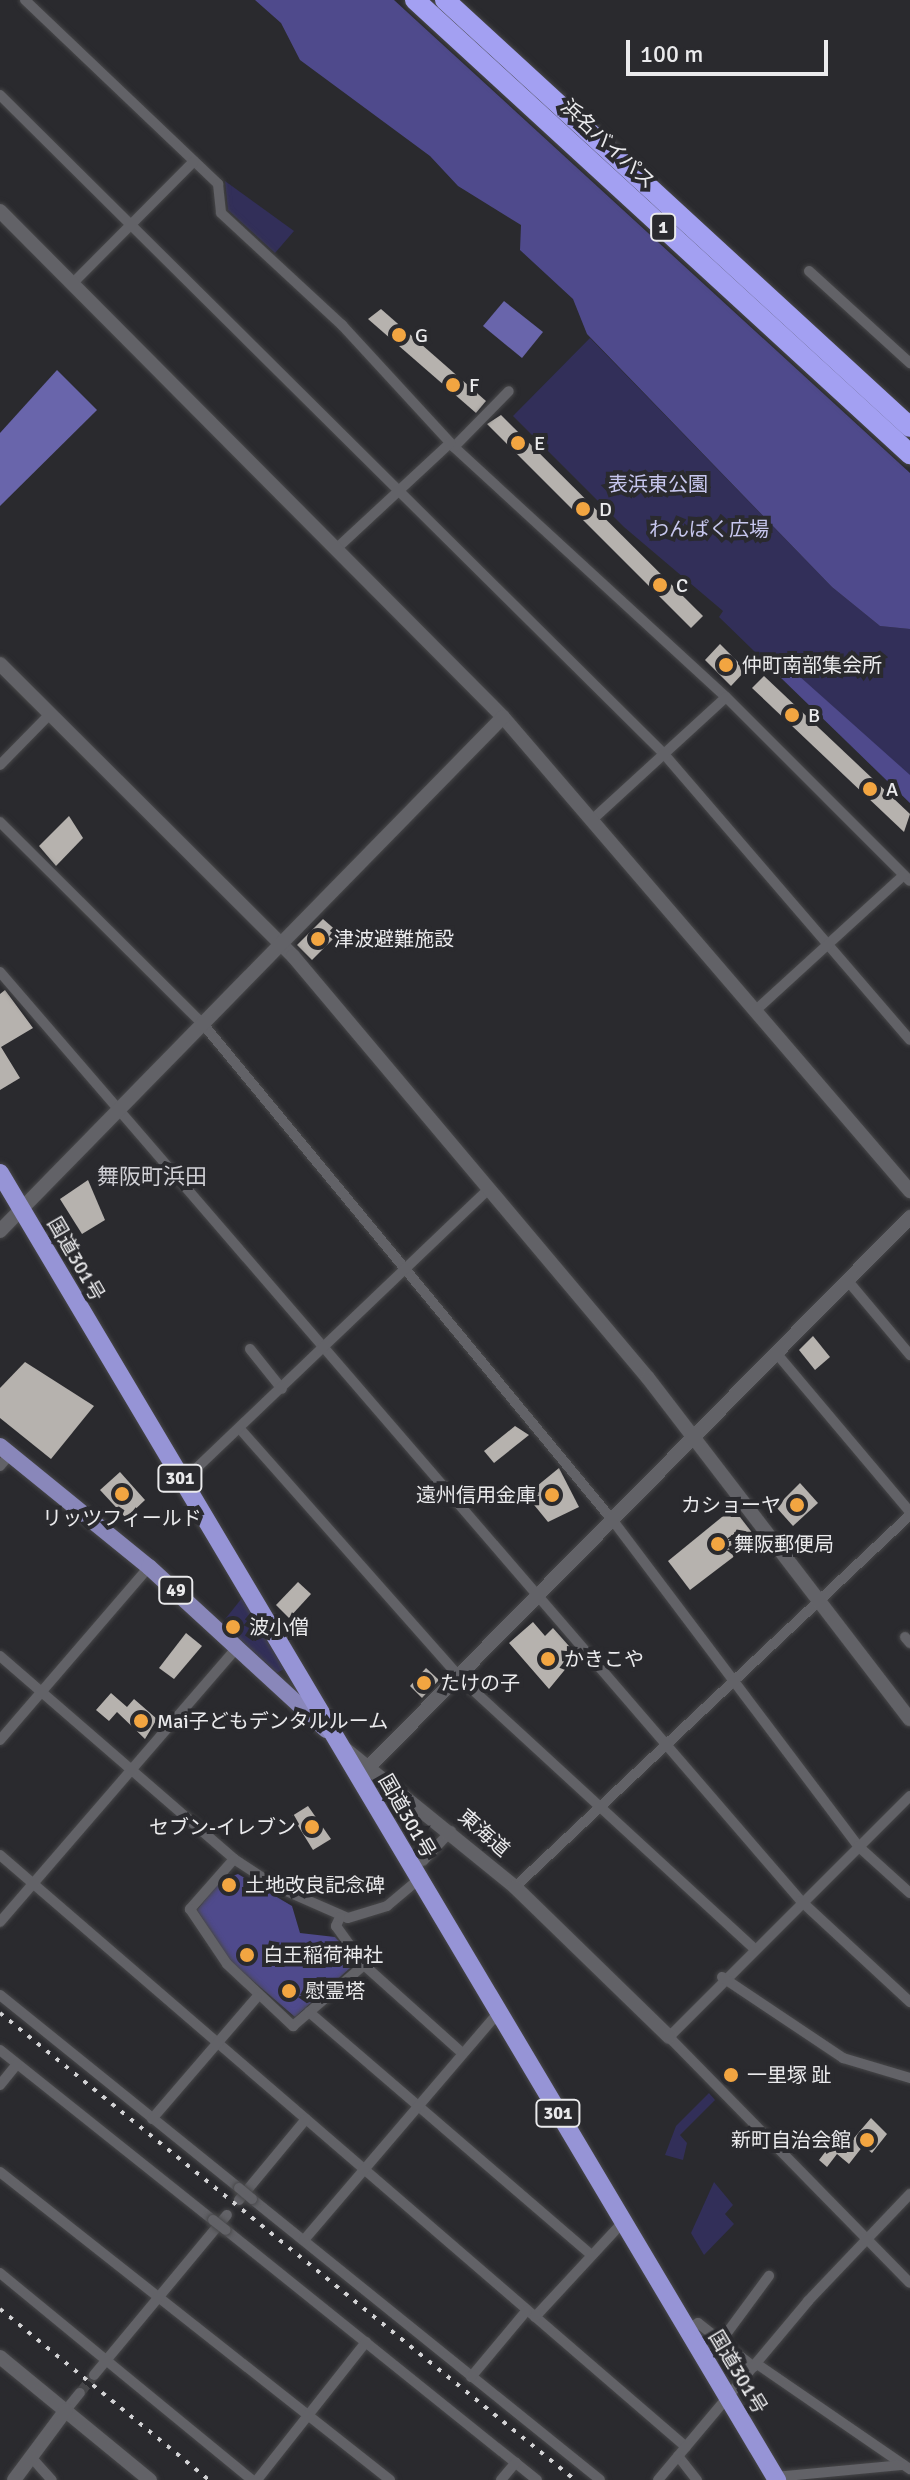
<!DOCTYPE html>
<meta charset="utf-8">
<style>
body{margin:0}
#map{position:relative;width:910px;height:2480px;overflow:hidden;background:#2a2a2e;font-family:Signika,"Noto Sans JP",sans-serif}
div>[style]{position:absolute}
.green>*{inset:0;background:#322f59}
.forest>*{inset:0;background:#4f4a8c}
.water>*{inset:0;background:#6965ab}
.building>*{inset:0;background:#b6b2ae}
.minor-tunnel>*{height:10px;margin-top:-5px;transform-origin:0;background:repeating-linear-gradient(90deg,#47474a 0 10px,transparent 0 15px)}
.roads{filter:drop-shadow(0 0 2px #474749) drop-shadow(0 0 2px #474749)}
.minor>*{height:10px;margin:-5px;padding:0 5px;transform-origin:5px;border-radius:5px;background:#626267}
.tertiary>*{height:14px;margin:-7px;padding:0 7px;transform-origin:7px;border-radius:7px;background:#626267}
.primary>*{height:16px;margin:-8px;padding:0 8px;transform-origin:8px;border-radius:8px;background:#8987ba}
.trunk>*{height:18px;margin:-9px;padding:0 9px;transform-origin:9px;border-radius:9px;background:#9694d6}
.motorway>*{height:20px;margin:-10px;padding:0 10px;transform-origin:10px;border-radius:10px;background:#a3a0f2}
.rail>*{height:4px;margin-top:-2px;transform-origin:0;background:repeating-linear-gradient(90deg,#d2d2d4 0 4px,transparent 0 12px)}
.bridges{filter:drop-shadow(0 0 2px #474749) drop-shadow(0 0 2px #474749)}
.minor-bridge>*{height:10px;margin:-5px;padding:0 5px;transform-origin:5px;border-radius:5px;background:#626267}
.dots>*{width:22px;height:22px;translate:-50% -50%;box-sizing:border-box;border:4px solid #2a2a2e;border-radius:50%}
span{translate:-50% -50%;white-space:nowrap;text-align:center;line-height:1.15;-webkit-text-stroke:8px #2a2a2e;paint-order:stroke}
.shield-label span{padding:2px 6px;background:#2a2a2e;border:2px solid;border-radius:6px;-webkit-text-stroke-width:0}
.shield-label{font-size:18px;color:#eaeaec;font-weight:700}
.street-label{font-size:20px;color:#eaeaec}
.poi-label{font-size:20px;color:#eaeaec}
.left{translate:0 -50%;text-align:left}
.right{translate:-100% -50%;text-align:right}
.park-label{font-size:20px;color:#c7c7ee}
.neighbourhood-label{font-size:22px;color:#cfcfd4}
.scale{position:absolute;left:626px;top:40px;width:202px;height:36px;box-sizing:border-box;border:4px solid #eaeaec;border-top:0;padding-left:10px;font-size:24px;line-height:28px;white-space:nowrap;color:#eaeaec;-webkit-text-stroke:6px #2a2a2e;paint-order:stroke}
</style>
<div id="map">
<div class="green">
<div style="clip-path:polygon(225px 181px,294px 231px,275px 253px,228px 210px)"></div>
<div style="clip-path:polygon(590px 338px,832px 587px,880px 626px,910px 629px,910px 803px,719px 617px,723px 611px,624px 527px,513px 416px)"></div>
<div style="clip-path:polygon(242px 1598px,284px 1669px,277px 1673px,222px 1623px)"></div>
<div style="clip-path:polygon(709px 2093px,715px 2100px,680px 2135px,687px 2143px,683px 2160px,665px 2155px,676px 2126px)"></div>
<div style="clip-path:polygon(714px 2182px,733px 2205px,725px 2214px,734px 2224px,704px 2255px,691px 2233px)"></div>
</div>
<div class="forest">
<div style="clip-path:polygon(255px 0,394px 0,910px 473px,910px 629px,880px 626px,832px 587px,587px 334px,573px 299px,520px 250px,521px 225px,458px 186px,430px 156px,300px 60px,281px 23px)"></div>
<div style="clip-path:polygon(789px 667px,910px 775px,910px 803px,779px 676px)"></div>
<div style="clip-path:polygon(238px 1874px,292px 1906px,300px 1933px,335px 1937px,358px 1961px,295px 2017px,230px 1961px,197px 1910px,221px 1880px)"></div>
</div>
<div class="water">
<div style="clip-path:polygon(504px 301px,543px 332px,522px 358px,483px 326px)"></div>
<div style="clip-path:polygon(57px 370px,97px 410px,0 506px,0 433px)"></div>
</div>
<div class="building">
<div style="clip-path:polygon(381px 309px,486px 401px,476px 413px,368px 319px)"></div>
<div style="clip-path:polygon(501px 415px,703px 616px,691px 628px,487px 424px)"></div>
<div style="clip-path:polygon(720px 644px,746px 670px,731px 686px,705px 660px)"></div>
<div style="clip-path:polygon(764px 676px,910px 814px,904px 832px,752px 688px)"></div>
<div style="clip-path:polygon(69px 816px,83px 838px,56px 866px,39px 846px)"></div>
<div style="clip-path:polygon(323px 919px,339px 933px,312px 960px,297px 945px)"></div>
<div style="clip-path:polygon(5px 990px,33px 1028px,1px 1047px,20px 1078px,0 1090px,0 994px)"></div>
<div style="clip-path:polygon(88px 1180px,105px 1220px,82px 1234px,60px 1199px)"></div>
<div style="clip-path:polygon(813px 1336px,830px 1357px,815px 1370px,799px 1350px)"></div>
<div style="clip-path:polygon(25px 1362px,94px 1406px,51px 1459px,0 1418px,0 1388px)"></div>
<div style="clip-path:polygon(515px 1426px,529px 1435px,494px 1463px,484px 1451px)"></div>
<div style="clip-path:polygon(559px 1468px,579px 1507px,548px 1522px,526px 1495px)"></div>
<div style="clip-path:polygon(120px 1472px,145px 1500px,126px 1518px,100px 1490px)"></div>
<div style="clip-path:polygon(800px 1483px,818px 1503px,793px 1526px,776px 1507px)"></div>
<div style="clip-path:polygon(733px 1508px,757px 1539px,690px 1590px,668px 1561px)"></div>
<div style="clip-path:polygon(298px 1582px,311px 1594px,289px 1618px,276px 1605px)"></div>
<div style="clip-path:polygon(533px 1622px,545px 1636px,553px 1628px,577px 1655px,549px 1689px,509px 1643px)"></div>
<div style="clip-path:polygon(186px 1633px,202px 1646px,174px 1679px,159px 1668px)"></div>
<div style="clip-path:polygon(426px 1668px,439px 1680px,422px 1698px,410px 1686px)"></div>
<div style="clip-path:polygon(111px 1693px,127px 1707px,134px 1699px,157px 1719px,145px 1739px,117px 1712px,109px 1721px,96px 1710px)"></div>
<div style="clip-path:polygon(308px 1806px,331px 1839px,313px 1850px,292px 1816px)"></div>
<div style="clip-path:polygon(871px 2118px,887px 2134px,872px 2153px,863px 2146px,849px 2164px,837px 2154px,827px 2167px,819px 2160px,843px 2129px,854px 2138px)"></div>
<div style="clip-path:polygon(709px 2342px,742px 2368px,733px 2378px,727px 2373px)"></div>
</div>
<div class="minor-tunnel">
<div style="left:80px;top:2393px;width:23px;rotate:-52deg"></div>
</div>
<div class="roads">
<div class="minor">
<div style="left:25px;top:0;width:267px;rotate:43.6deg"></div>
<div style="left:218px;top:184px;width:29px;rotate:84deg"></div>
<div style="left:221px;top:213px;width:165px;rotate:42.8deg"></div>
<div style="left:342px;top:325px;width:166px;rotate:47.4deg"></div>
<div style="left:454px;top:447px;width:369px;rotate:42.6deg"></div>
<div style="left:726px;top:697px;width:260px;rotate:45deg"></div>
<div style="left:0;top:95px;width:936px;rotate:44.78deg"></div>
<div style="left:664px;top:754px;width:377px;rotate:49.3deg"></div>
<div style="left:809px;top:271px;width:137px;rotate:42.3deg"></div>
<div style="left:72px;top:284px;width:173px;rotate:-45.2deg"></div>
<div style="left:454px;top:447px;width:78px;rotate:-45.5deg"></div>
<div style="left:336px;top:549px;width:156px;rotate:-42.9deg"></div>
<div style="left:0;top:765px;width:71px;rotate:-45.6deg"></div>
<div style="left:593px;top:819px;width:180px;rotate:-42.5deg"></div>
<div style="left:0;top:822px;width:286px;rotate:44.9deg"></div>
<div style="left:203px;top:1024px;width:646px;rotate:50.47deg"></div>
<div style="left:614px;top:1522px;width:406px;rotate:53deg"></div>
<div style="left:858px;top:1846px;width:70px;rotate:42.1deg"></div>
<div style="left:0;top:972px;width:1227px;rotate:49.23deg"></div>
<div style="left:801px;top:1901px;width:149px;rotate:42.8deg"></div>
<div style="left:756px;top:1010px;width:200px;rotate:-42.4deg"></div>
<div style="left:848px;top:1281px;width:97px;rotate:50deg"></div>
<div style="left:250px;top:1349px;width:51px;rotate:51.3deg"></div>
<div style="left:777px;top:1354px;width:207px;rotate:49.9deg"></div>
<div style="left:241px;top:1430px;width:332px;rotate:48.5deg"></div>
<div style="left:461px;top:1679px;width:396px;rotate:42.6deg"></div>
<div style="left:0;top:1466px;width:16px;rotate:-50deg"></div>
<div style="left:182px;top:1482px;width:424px;rotate:-43.7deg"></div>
<div style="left:905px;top:1637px;width:8px;rotate:50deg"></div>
<div style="left:0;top:1656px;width:310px;rotate:40.9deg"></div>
<div style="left:234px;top:1859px;width:51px;rotate:33.1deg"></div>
<div style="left:277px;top:1887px;width:77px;rotate:23.6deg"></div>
<div style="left:348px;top:1918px;width:41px;rotate:-17.1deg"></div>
<div style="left:387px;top:1906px;width:40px;rotate:-40deg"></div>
<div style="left:0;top:1740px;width:228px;rotate:-49.3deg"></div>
<div style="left:910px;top:1796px;width:341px;rotate:135deg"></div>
<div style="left:669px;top:2037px;width:344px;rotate:45.6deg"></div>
<div style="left:0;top:1855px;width:906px;rotate:40.79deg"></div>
<div style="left:234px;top:1859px;width:67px;rotate:131.3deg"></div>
<div style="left:190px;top:1909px;width:66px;rotate:56.1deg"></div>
<div style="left:227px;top:1964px;width:91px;rotate:43.2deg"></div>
<div style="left:293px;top:2026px;width:94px;rotate:-40.7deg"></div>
<div style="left:423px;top:1861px;width:41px;rotate:-47deg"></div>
<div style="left:515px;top:1887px;width:543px;rotate:-43.28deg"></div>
<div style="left:340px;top:1917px;width:10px;rotate:114deg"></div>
<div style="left:336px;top:1926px;width:48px;rotate:54.3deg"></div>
<div style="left:364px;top:1965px;width:130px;rotate:41.9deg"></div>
<div style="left:0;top:1922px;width:364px;rotate:-49.2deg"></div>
<div style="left:722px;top:1977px;width:146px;rotate:33.8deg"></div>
<div style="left:843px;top:2058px;width:70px;rotate:16.6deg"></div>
<div style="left:0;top:1995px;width:307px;rotate:38.9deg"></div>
<div style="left:309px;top:2012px;width:371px;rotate:40.7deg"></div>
<div style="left:0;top:2050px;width:273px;rotate:38.6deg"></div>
<div style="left:0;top:2085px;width:27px;rotate:-51deg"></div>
<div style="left:152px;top:2119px;width:161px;rotate:-49.3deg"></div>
<div style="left:0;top:2172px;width:497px;rotate:38.3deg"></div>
<div style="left:252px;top:2199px;width:447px;rotate:38.9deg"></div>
<div style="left:239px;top:2200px;width:105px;rotate:-50.4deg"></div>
<div style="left:226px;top:2230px;width:399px;rotate:38.8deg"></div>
<div style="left:304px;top:2240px;width:299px;rotate:-49.5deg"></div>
<div style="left:0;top:2273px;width:326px;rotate:39.4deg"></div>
<div style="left:535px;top:2317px;width:129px;rotate:-47.2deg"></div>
<div style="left:687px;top:2330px;width:13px;rotate:-32deg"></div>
<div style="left:698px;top:2323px;width:71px;rotate:38.2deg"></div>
<div style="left:721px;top:2341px;width:81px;rotate:-53.6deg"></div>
<div style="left:757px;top:2364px;width:186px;rotate:34.5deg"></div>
<div style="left:94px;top:2375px;width:208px;rotate:-50.3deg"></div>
<div style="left:471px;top:2377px;width:87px;rotate:-50.1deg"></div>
<div style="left:66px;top:2410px;width:22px;rotate:-51deg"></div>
<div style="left:678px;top:2456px;width:31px;rotate:52deg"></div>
<div style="left:31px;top:2457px;width:31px;rotate:48deg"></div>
<div style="left:775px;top:2477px;width:129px;rotate:-5.4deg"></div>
<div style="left:257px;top:2480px;width:176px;rotate:-51.7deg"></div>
<div style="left:501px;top:2480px;width:23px;rotate:-50deg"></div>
<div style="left:658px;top:2480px;width:234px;rotate:-50deg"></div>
<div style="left:808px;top:2301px;width:148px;rotate:-46.4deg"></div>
</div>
<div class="tertiary">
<div style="left:0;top:211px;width:713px;rotate:45.17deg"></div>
<div style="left:503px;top:717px;width:625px;rotate:49.35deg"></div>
<div style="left:0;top:664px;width:414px;rotate:44.9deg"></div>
<div style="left:293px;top:956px;width:551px;rotate:49.93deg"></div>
<div style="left:648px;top:1378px;width:430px;rotate:52.5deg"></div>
<div style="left:0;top:1231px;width:719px;rotate:-45.62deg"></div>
<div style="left:344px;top:1748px;width:220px;rotate:39.1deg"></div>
<div style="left:515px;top:1887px;width:215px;rotate:44.2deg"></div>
<div style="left:359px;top:1777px;width:786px;rotate:-45.46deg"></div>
<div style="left:0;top:2357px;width:194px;rotate:39.4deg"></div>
<div style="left:14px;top:2480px;width:87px;rotate:-53.4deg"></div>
</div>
<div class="primary">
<div style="left:0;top:1446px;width:192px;rotate:39.1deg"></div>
<div style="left:149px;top:1567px;width:241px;rotate:42.6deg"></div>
</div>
<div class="trunk">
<div style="left:0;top:1173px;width:1521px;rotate:59.27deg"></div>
</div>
<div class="motorway">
<div style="left:415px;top:0;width:672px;rotate:42.53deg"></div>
<div style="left:445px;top:0;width:631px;rotate:42.56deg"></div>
</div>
</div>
<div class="rail">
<div style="left:0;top:2013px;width:741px;rotate:39.08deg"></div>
<div style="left:0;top:2309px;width:270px;rotate:39.3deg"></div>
</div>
<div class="bridges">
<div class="minor-bridge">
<div style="left:239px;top:2188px;width:17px;rotate:40deg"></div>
<div style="left:213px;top:2220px;width:16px;rotate:38deg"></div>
</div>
</div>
<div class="dots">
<div style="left:399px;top:335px;background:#f2a541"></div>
<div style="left:453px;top:385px;background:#f2a541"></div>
<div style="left:518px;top:443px;background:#f2a541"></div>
<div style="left:583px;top:509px;background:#f2a541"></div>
<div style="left:660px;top:585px;background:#f2a541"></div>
<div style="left:726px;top:665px;background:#f2a541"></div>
<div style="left:792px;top:715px;background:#f2a541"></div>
<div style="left:870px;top:789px;background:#f2a541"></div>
<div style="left:318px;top:939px;background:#f2a541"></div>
<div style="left:122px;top:1494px;background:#f2a541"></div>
<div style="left:552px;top:1495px;background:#f2a541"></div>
<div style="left:797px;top:1505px;background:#f2a541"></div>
<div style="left:718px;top:1544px;background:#f2a541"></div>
<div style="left:233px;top:1627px;background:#f2a541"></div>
<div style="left:548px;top:1659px;background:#f2a541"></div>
<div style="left:424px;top:1683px;background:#f2a541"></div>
<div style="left:141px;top:1721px;background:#f2a541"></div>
<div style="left:312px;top:1827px;background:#f2a541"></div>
<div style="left:229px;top:1885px;background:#f2a541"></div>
<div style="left:247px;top:1955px;background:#f2a541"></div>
<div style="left:289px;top:1991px;background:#f2a541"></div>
<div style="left:731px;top:2075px;background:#f2a541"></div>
<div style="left:867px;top:2140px;background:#f2a541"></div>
</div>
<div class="shield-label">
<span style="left:663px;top:227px">1</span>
<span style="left:180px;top:1478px">301</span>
<span style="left:176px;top:1590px">49</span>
<span style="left:558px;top:2113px">301</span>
</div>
<div class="street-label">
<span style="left:608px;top:144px;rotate:43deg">浜名バイパス</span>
<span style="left:76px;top:1259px;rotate:60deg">国道301号</span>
<span style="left:407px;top:1816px;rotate:60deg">国道301号</span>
<span style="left:484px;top:1833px;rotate:41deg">東海道</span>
<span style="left:738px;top:2372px;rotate:59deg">国道301号</span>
</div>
<div class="poi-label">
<span class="left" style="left:415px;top:335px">G</span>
<span class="left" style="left:469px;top:385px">F</span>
<span class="left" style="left:534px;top:443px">E</span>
<span class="left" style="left:599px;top:509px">D</span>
<span class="left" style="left:676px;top:585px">C</span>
<span class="left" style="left:742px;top:665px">仲町南部集会所</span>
<span class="left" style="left:808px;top:715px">B</span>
<span class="left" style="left:886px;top:789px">A</span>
<span class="left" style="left:334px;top:939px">津波避難施設</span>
<span class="right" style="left:536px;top:1495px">遠州信用金庫</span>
<span class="right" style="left:781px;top:1505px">カショーヤ</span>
<span style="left:122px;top:1518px">リッツフィールド</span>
<span class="left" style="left:734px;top:1544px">舞阪郵便局</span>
<span class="left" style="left:249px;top:1627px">波小僧</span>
<span class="left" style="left:564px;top:1659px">かきこや</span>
<span class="left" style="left:440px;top:1683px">たけの子</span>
<span class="left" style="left:157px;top:1721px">Mai子どもデンタルルーム</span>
<span class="right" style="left:296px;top:1827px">セブン-イレブン</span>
<span class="left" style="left:245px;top:1885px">土地改良記念碑</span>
<span class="left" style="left:263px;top:1955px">白王稲荷神社</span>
<span class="left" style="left:305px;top:1991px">慰霊塔</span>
<span class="left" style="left:747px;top:2075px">一里塚 趾</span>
<span class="right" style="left:851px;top:2140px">新町自治会館</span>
</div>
<div class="park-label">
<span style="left:658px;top:484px">表浜東公園</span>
<span style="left:709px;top:529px">わんぱく広場</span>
</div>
<div class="neighbourhood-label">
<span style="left:152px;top:1177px">舞阪町浜田</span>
</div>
<div class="scale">100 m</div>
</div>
